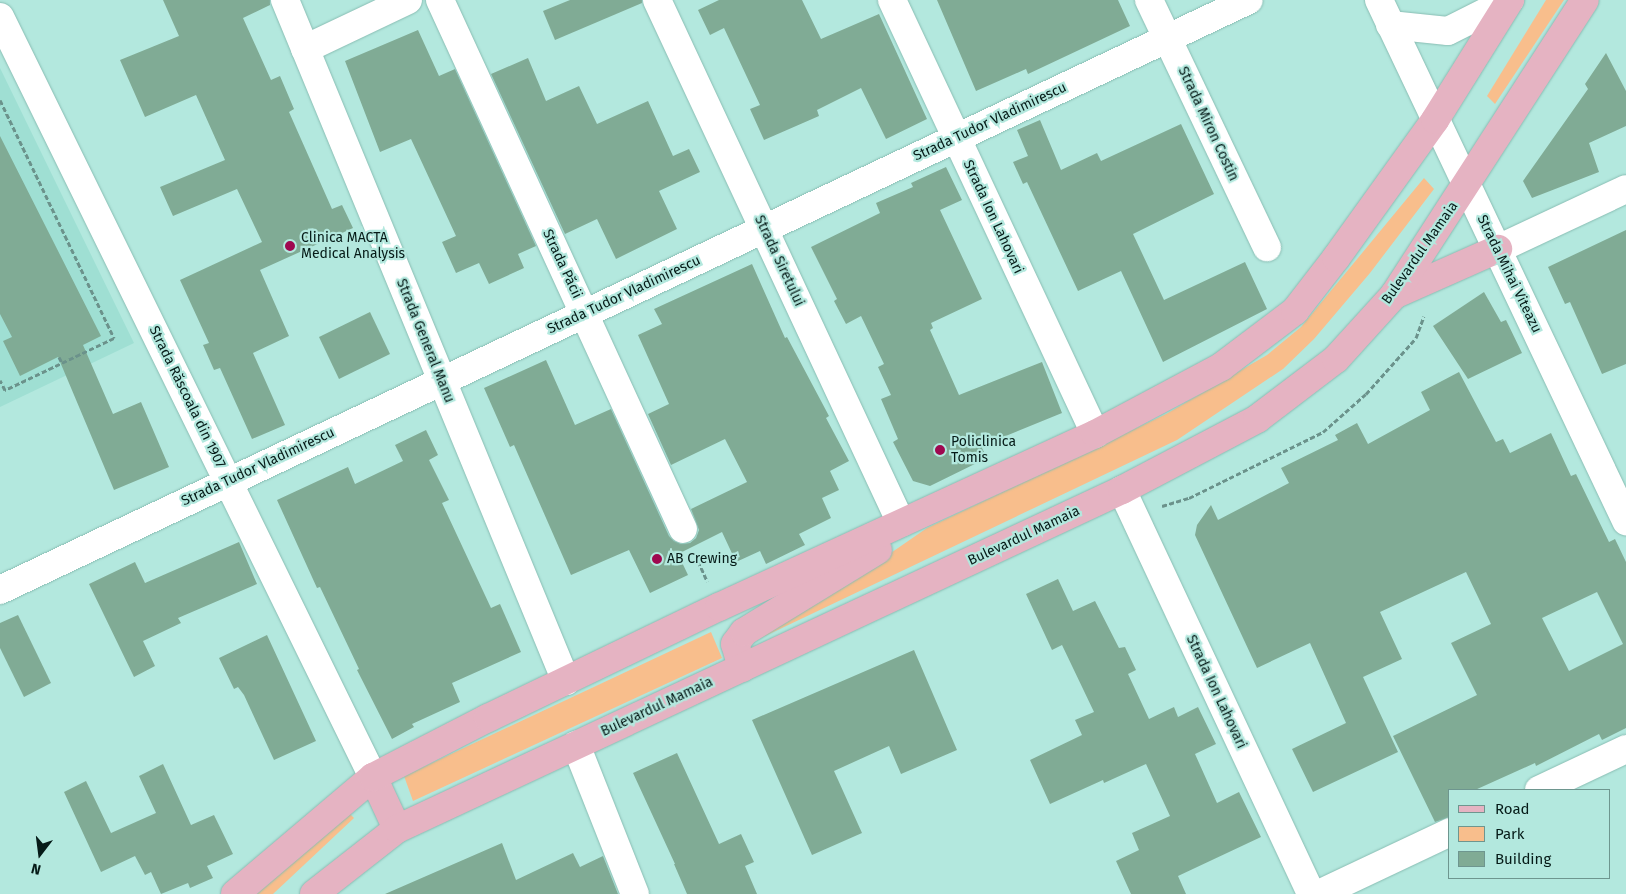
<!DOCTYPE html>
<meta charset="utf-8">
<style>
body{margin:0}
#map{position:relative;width:1626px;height:894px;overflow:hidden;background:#b3e8de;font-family:"Fira Sans",sans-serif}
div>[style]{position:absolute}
.built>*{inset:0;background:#9fdfd3}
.green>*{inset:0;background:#f8be8c}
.building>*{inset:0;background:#80ab95}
.path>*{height:3px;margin-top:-1.5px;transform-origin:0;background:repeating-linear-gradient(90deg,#6b928b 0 5px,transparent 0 7.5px)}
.roads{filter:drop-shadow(0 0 1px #89bdb3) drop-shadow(0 0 1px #89bdb3)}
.minor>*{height:28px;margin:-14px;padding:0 14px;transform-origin:14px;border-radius:14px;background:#fff}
.major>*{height:28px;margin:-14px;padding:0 14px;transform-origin:14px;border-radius:14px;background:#e5b3c2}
.dots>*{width:14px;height:14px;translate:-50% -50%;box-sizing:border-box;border:2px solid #b3e8de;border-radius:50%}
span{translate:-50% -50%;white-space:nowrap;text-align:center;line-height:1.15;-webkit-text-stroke:4.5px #b3e8de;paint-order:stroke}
.street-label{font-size:14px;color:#061b18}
.poi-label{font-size:14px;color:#061b18}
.left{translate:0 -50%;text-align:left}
.legend{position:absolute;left:1448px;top:789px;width:162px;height:90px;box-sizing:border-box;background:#b3e8de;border:1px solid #6e968f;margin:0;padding:6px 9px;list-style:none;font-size:15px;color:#061b18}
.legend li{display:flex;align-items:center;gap:10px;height:25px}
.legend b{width:25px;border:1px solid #6e968f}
.north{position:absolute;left:15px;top:829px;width:50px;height:50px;-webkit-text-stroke:4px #b3e8de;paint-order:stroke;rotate:195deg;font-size:14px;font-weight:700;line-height:20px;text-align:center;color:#061b18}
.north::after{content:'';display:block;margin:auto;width:18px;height:22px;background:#061b18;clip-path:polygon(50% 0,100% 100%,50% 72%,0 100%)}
</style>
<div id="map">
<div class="built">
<div style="clip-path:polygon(0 68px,134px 343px,0 407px)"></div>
</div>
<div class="green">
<div style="clip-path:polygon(1546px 0,1564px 0,1495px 104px,1487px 96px)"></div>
<div style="clip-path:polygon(1424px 178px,1434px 189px,1370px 273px,1314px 339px,1283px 369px,1177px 440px,744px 646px,843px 586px,927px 528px,1166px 414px,1267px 355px,1301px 327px)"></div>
<div style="clip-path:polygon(711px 632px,722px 658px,413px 801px,404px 776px)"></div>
<div style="clip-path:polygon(350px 814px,354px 818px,273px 894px,254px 894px)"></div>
</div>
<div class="building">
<div style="clip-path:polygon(163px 0,270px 0,270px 5px,243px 18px,271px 80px,280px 76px,294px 109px,289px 112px,332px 209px,342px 205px,353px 228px,260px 270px,289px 336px,253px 353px,285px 425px,252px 439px,220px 368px,214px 370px,203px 345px,209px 343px,180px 280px,262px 242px,237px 189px,173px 216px,160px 187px,225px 160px,196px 95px,145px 117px,120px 60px,179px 36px)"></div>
<div style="clip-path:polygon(570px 0,642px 0,642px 3px,555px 40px,543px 11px)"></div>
<div style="clip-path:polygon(719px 0,802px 0,821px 39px,879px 14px,927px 119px,886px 139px,861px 88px,817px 110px,819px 116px,764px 140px,750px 109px,760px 105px,724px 28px,710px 35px,698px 10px)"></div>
<div style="clip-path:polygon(937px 0,1118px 0,1130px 26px,1028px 74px,1026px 69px,976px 91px)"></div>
<div style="clip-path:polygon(418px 30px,439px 76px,455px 69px,536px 246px,518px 254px,524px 268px,489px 284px,479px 263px,456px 273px,442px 242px,456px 236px,411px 139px,380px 152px,345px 61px)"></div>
<div style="clip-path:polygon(1606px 53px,1626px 91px,1626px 126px,1589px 143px,1599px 172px,1532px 198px,1523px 181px,1588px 89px,1585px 84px)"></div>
<div style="clip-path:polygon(528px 58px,546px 101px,579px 86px,597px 124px,648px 101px,673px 156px,689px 149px,700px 172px,659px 191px,677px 229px,616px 259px,597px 219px,565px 234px,491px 74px)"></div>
<div style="clip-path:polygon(1040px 120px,1061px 170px,1097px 153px,1101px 161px,1181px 124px,1214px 194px,1133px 234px,1164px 300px,1245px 262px,1267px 309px,1163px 362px,1121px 271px,1078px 291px,1027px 182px,1023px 184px,1013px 162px,1028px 156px,1017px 130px)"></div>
<div style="clip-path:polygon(0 136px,101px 336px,83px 345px,113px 414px,141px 402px,169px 467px,114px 490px,58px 357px,20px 376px,3px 341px,12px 337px,0 314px)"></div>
<div style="clip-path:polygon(946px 167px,962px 200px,940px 210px,982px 299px,931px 323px,933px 328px,930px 330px,959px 395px,1042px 362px,1062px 413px,981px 446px,987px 458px,930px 486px,913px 481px,893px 442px,898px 439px,881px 399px,891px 395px,878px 367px,884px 364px,861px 316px,846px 324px,834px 301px,837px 299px,811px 247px,880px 213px,876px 203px,913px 187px,911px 183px)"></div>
<div style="clip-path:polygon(1626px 230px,1626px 364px,1602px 374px,1570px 302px,1565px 304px,1548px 267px)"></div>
<div style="clip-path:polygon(752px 264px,785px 338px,787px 337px,829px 416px,826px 418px,849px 461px,830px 471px,839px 490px,822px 498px,831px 518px,799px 534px,805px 545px,766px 564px,760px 551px,736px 562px,722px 532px,678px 554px,688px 575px,650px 593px,629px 550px,571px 575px,514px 445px,510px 447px,484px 388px,546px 360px,575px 425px,611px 409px,669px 536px,674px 541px,681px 544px,690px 543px,696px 538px,699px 530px,691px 509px,747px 482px,725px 439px,671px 465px,648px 414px,669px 404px,638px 335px,662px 324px,654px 309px)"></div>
<div style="clip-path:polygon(1484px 292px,1501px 322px,1506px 320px,1522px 353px,1468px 379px,1433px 326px)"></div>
<div style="clip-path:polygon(370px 312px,390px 354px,339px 379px,319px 337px)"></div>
<div style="clip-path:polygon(evenodd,1459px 372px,1496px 442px,1503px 439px,1510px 453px,1551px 433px,1571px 476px,1576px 474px,1609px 542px,1615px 539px,1626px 562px,1626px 728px,1602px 740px,1599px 734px,1536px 766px,1535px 763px,1475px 790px,1450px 790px,1450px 817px,1435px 822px,1393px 736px,1477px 695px,1451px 643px,1491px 624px,1466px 572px,1380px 612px,1402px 659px,1363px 677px,1398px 752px,1313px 792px,1292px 749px,1346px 723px,1310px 643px,1257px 668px,1195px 535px,1197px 525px,1211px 505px,1218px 520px,1289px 483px,1281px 468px,1338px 440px,1335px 435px,1357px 423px,1368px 444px,1430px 410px,1421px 392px,1459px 372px,1597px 592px,1623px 644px,1569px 671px,1542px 618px,1597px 592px)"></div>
<div style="clip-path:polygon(426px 430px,438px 455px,429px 460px,449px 500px,442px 503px,491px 608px,500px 604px,521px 652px,452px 683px,460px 702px,412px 724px,414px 727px,392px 739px,357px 670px,359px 669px,320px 587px,317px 588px,277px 500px,348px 467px,355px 484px,403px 461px,395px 445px)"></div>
<div style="clip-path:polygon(239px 542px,257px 584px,178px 618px,181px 623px,143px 641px,155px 666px,134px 677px,89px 584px,135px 562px,145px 583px)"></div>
<div style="clip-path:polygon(1058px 579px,1073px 611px,1095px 601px,1119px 648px,1125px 647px,1136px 670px,1128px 674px,1149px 719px,1174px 707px,1178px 717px,1198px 707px,1216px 744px,1195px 754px,1217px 803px,1239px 792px,1261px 837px,1178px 876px,1186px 894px,1131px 894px,1116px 861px,1139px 850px,1132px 833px,1170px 816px,1146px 764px,1104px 783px,1103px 780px,1050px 804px,1030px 760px,1082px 735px,1075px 720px,1094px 712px,1062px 645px,1052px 650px,1026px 594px)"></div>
<div style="clip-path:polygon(18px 615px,51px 683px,24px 697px,0 648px,0 623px)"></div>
<div style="clip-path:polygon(267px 635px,316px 741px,274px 760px,244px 695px,238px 687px,234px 689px,219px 658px)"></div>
<div style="clip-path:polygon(914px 650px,957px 750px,901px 774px,889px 746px,834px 771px,862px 833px,812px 855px,752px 720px)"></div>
<div style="clip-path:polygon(677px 753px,719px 844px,741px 834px,754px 862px,745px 866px,757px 894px,687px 894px,674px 864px,675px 864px,633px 773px)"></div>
<div style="clip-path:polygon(163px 764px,191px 825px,214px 815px,233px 854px,207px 866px,213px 878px,190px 888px,188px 883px,161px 894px,151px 872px,145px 875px,135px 856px,101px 872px,64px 792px,86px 781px,111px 833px,156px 813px,139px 776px)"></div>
<div style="clip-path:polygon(502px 843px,516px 880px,573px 853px,580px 867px,603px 856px,618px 894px,385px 894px)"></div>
</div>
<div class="path">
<div style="left:0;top:100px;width:264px;rotate:64.4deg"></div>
<div style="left:114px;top:338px;width:121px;rotate:154.5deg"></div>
<div style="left:5px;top:390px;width:11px;rotate:-117deg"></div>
<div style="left:59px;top:357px;width:7px;rotate:63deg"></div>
<div style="left:1162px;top:506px;width:28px;rotate:-17deg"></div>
<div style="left:1189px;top:498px;width:149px;rotate:-26.2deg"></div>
<div style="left:1323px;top:432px;width:57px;rotate:-41.5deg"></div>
<div style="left:1366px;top:394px;width:75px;rotate:-48.2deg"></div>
<div style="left:1416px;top:338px;width:23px;rotate:-70deg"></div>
<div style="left:695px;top:554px;width:30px;rotate:66deg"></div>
</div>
<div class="roads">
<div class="minor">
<div style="left:285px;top:0;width:737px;rotate:67.58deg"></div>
<div style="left:440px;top:0;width:582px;rotate:65.33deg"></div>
<div style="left:657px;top:0;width:577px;rotate:64.99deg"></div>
<div style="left:892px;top:0;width:479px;rotate:64.9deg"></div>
<div style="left:1149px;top:0;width:274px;rotate:64.5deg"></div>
<div style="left:1379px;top:0;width:577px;rotate:64.63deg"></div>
<div style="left:0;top:17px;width:847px;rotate:63.86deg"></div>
<div style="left:1390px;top:25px;width:58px;rotate:5.9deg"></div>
<div style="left:1448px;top:31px;width:69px;rotate:-26.6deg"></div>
<div style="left:305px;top:49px;width:114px;rotate:-25.4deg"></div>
<div style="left:1498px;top:249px;width:141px;rotate:-25.1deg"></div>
<div style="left:1122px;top:490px;width:446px;rotate:64.9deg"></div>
<div style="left:0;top:590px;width:1381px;rotate:-25.29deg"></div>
<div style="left:576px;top:745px;width:160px;rotate:68.4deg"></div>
<div style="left:1539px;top:790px;width:96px;rotate:-25.2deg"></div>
<div style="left:1319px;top:894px;width:145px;rotate:-25.3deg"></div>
</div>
<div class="major">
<div style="left:1394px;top:295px;width:114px;rotate:-23.9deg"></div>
<div style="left:742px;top:668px;width:25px;rotate:-106deg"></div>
<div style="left:735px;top:644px;width:15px;rotate:-53deg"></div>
<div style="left:744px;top:632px;width:157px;rotate:-31.5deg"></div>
<div style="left:373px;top:777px;width:57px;rotate:65.2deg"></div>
<div style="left:235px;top:894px;width:181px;rotate:-40.3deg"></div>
<div style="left:373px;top:777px;width:129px;rotate:-27.2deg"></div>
<div style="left:488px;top:718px;width:256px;rotate:-25.7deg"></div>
<div style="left:719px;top:607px;width:414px;rotate:-24.7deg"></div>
<div style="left:1095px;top:434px;width:143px;rotate:-28deg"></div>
<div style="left:1221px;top:367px;width:93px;rotate:-37.1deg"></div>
<div style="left:1295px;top:311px;width:67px;rotate:-52.3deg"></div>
<div style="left:1336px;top:258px;width:170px;rotate:-54.3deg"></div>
<div style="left:1435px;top:120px;width:142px;rotate:-58deg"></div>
<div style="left:314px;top:894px;width:105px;rotate:-38.1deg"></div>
<div style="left:397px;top:829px;width:800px;rotate:-25.06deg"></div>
<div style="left:1122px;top:490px;width:153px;rotate:-27.7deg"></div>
<div style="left:1257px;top:419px;width:99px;rotate:-37.2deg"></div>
<div style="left:1336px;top:359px;width:86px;rotate:-47.8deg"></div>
<div style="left:1394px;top:295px;width:351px;rotate:-57.1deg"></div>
</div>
</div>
<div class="dots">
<div style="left:290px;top:246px;background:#9f0850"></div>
<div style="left:940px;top:450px;background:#9f0850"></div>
<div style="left:657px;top:559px;background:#9f0850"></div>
</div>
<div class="street-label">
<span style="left:990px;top:122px;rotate:-25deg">Strada Tudor Vladimirescu</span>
<span style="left:1208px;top:124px;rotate:65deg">Strada Miron Costin</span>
<span style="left:993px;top:217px;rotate:65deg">Strada Ion Lahovari</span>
<span style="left:1420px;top:253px;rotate:-55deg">Bulevardul Mamaia</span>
<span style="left:779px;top:261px;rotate:65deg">Strada Siretului</span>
<span style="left:562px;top:264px;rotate:65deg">Strada Păcii</span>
<span style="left:1509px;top:274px;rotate:64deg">Strada Mihai Viteazu</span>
<span style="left:624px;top:295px;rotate:-25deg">Strada Tudor Vladimirescu</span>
<span style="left:425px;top:341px;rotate:68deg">Strada General Manu</span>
<span style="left:187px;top:397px;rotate:64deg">Strada Răscoala din 1907</span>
<span style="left:258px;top:467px;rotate:-25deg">Strada Tudor Vladimirescu</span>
<span style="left:1024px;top:536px;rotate:-25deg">Bulevardul Mamaia</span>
<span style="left:1216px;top:692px;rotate:65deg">Strada Ion Lahovari</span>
<span style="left:657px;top:707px;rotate:-25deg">Bulevardul Mamaia</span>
</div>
<div class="poi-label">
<span class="left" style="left:301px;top:246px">Clinica MACTA<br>Medical Analysis</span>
<span class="left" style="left:951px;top:450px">Policlinica<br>Tomis</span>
<span class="left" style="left:667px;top:559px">AB Crewing</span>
</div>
<ul class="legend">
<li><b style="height:6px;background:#e5b3c2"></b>Road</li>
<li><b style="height:14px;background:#f8be8c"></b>Park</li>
<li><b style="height:14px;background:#80ab95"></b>Building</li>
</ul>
<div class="north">N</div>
</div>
